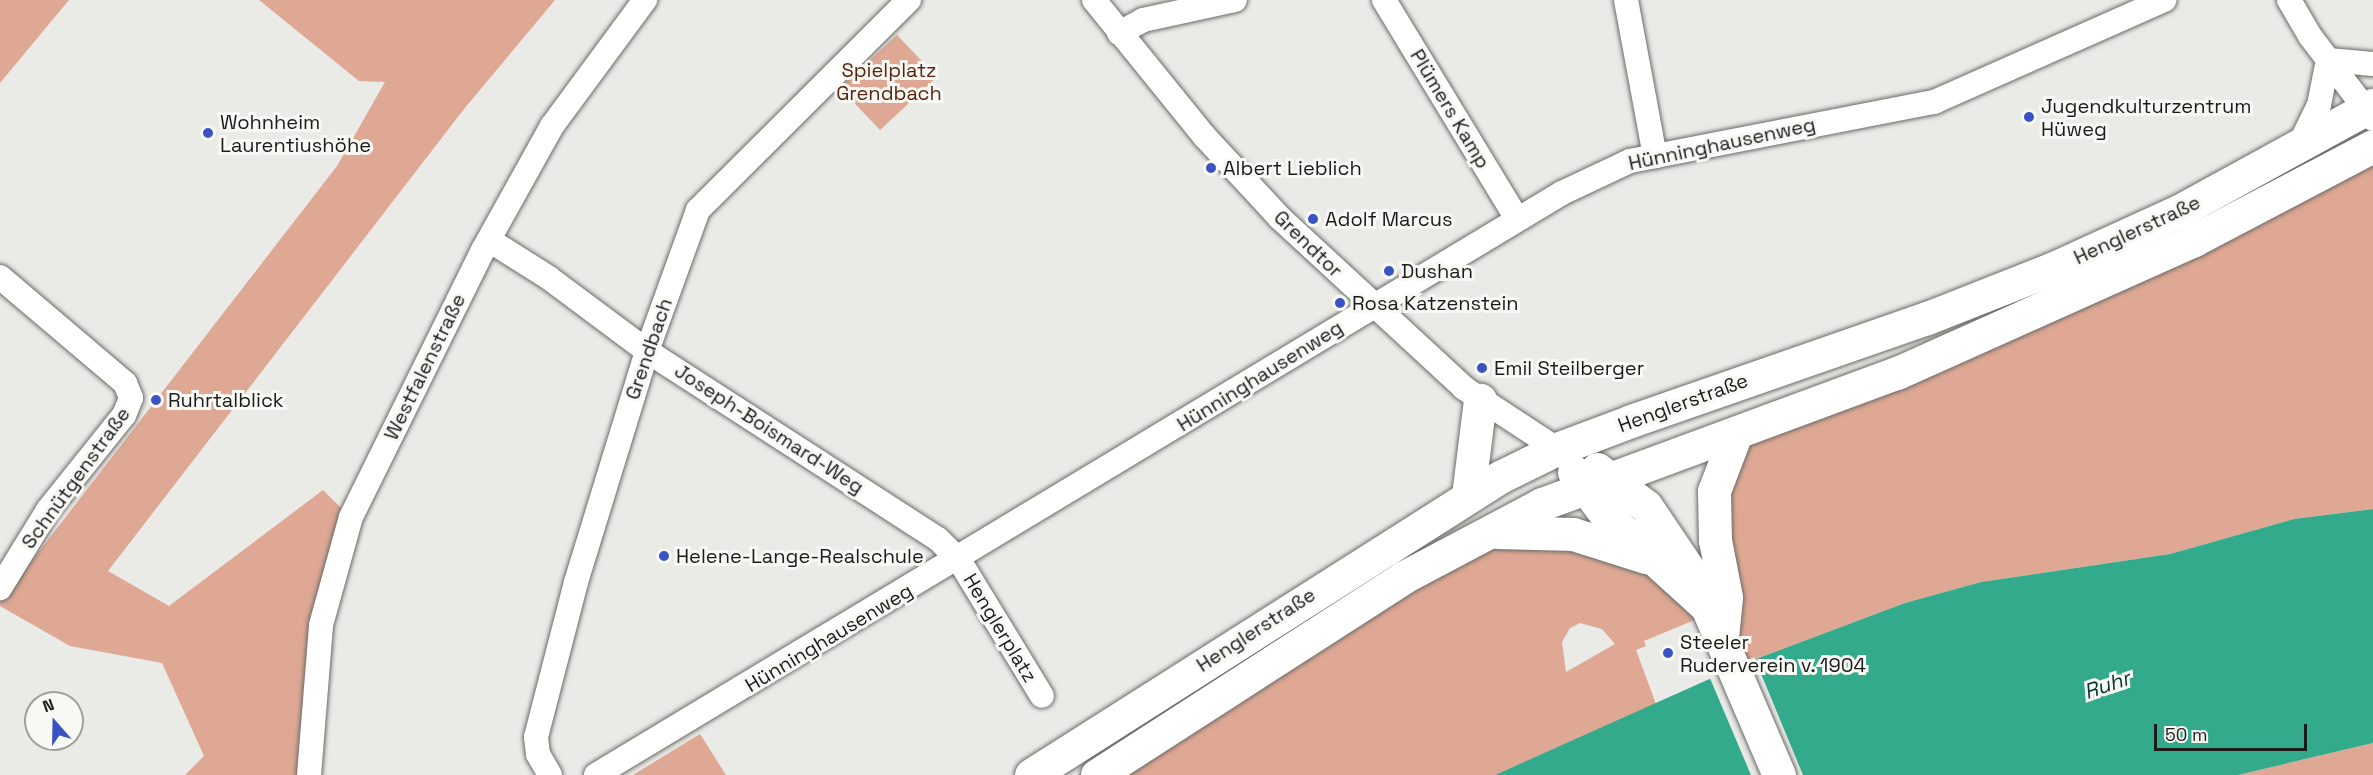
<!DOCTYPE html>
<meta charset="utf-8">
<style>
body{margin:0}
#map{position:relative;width:2373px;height:775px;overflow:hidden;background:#eaeae7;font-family:"Space Grotesk",sans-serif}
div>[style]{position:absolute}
.green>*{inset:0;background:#dfa894}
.water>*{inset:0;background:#33aa8b}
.pier>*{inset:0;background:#eaeae7}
.roads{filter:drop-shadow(0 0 2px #6a6a67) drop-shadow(0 0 2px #6a6a67)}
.minor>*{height:24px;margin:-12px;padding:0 12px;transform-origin:12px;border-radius:12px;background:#fff}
.secondary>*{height:33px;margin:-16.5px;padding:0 16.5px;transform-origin:16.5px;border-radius:16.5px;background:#fff}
.dots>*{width:16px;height:16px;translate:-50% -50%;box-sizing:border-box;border:3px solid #f8f8f4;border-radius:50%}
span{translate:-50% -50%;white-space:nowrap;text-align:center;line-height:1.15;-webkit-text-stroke:6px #f8f8f4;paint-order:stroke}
.park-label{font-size:20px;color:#5a240f}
.poi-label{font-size:20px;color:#1b1b1a}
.left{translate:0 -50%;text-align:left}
.street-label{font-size:20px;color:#1b1b1a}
.water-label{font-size:21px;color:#02382b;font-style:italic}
.north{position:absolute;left:24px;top:691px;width:60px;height:60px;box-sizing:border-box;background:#f8f8f4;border:2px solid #a0a09d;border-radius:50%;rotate:340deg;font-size:16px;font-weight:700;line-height:24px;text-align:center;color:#1b1b1a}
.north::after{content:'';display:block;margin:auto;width:21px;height:27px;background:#3b52c5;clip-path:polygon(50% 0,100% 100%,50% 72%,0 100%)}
.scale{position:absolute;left:2154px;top:724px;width:153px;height:27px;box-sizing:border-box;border:3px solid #1b1b1a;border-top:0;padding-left:8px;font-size:18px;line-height:21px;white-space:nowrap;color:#1b1b1a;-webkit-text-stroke:4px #f8f8f4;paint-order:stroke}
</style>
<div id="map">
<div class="green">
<div style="clip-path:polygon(0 0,69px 0,0 83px)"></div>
<div style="clip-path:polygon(259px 0,555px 0,464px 109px,108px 571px,169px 606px,323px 490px,348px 515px,306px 775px,185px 775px,204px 756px,162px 663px,70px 646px,0 606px,0 602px,337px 166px,385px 82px,359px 81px)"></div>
<div style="clip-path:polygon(897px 35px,937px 77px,880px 130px,840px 88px)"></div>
<div style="clip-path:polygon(2373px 149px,2373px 509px,2294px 519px,2170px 554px,1981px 582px,1905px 603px,1743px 664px,1715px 542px,1740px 435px)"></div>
<div style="clip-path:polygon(evenodd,1536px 540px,1651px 574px,1704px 616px,1644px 641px,1646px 646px,1636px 650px,1656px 704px,1495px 775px,1112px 775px,1371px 615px,1492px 546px,1536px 540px,1580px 623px,1602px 629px,1615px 644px,1566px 672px,1562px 642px,1570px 628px,1580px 623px)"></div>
<div style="clip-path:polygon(700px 734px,726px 775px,633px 775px)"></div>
<div style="clip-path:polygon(2373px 743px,2373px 775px,2238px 775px)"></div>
</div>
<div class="water">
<div style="clip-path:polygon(2373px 509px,2373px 743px,2238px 775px,1495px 775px,1743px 664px,1905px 603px,1981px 582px,2170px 554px,2294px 519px)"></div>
</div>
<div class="pier">
<div style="clip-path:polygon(1754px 657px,1803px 775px,1751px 775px,1709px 676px)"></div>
</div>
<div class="roads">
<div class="minor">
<div style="left:1094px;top:0;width:176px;rotate:51deg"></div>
<div style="left:1205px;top:137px;width:110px;rotate:47.2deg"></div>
<div style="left:1280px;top:218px;width:251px;rotate:42.7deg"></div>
<div style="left:1464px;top:388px;width:111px;rotate:33.3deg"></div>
<div style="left:1384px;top:0;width:256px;rotate:58.7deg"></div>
<div style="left:1626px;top:0;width:159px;rotate:79.5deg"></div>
<div style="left:2289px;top:0;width:42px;rotate:59.7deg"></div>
<div style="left:2310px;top:36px;width:104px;rotate:52.8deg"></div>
<div style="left:1119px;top:33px;width:27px;rotate:-28deg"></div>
<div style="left:1143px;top:20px;width:94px;rotate:-12.3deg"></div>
<div style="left:2328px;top:60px;width:45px;rotate:5.1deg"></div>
<div style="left:2298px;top:148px;width:48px;rotate:-64deg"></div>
<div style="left:2319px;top:105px;width:46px;rotate:-78.7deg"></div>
<div style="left:489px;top:240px;width:71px;rotate:32.3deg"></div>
<div style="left:549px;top:278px;width:122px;rotate:36.7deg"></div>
<div style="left:647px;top:351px;width:346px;rotate:32.9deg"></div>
<div style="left:938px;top:539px;width:30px;rotate:45deg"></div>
<div style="left:959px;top:560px;width:159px;rotate:58.6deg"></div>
<div style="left:0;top:277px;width:164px;rotate:40.3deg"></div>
<div style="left:125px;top:383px;width:16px;rotate:68deg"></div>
<div style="left:131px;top:398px;width:18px;rotate:112deg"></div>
<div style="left:124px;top:415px;width:122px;rotate:128.7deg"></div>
<div style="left:48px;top:510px;width:92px;rotate:121.6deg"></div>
<div style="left:309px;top:775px;width:150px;rotate:-85.4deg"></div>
<div style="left:321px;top:625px;width:112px;rotate:-74.5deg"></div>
<div style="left:351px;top:517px;width:298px;rotate:-63.7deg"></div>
<div style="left:483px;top:250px;width:142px;rotate:-60.9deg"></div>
<div style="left:552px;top:126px;width:157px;rotate:-53.6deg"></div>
<div style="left:550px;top:775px;width:24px;rotate:-120deg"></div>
<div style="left:538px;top:754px;width:17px;rotate:-97deg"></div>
<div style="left:536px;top:737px;width:160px;rotate:-75.5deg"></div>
<div style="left:576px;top:582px;width:242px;rotate:-72.9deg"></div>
<div style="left:647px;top:351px;width:150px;rotate:-70.1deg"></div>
<div style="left:698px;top:210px;width:298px;rotate:-44.9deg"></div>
<div style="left:596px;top:775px;width:1128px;rotate:-31.07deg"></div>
<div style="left:1562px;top:193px;width:75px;rotate:-25.2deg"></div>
<div style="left:1630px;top:161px;width:310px;rotate:-11deg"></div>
<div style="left:1934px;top:102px;width:252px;rotate:-23.9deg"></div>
</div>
<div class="secondary">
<div style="left:1597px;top:469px;width:61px;rotate:37.1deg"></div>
<div style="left:1646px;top:506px;width:100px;rotate:56deg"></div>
<div style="left:1574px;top:472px;width:54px;rotate:53.3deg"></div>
<div style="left:1606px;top:515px;width:137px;rotate:42.3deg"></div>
<div style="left:1707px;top:607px;width:183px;rotate:66.8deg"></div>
<div style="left:1468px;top:496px;width:97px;rotate:-82.9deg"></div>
<div style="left:1497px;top:532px;width:76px;rotate:1.5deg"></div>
<div style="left:1573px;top:534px;width:77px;rotate:17.5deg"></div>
<div style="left:1722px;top:638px;width:41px;rotate:-84.4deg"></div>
<div style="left:1726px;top:597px;width:58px;rotate:-100.9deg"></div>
<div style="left:1715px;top:540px;width:49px;rotate:-91.2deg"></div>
<div style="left:1714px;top:491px;width:62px;rotate:-69.2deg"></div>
<div style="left:1031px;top:775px;width:556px;rotate:-32.43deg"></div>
<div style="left:1500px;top:477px;width:64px;rotate:-26.2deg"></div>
<div style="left:1557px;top:449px;width:79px;rotate:-20.7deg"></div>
<div style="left:1631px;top:421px;width:313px;rotate:-19.2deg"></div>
<div style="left:1927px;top:318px;width:136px;rotate:-21.5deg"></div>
<div style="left:2054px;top:268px;width:137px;rotate:-24.5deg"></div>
<div style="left:2179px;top:211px;width:221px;rotate:-28.7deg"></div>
<div style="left:1097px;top:775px;width:365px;rotate:-32.8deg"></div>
<div style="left:1404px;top:577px;width:156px;rotate:-27.9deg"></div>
<div style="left:1542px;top:504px;width:378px;rotate:-20.3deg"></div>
<div style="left:1897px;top:373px;width:325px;rotate:-24.1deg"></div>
<div style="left:2194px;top:240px;width:202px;rotate:-27.7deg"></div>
</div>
</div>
<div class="dots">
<div style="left:2029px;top:117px;background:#3b52c5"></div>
<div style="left:208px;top:133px;background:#3b52c5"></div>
<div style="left:1211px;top:168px;background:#3b52c5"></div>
<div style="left:1313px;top:219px;background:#3b52c5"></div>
<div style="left:1389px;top:271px;background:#3b52c5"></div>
<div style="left:1340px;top:303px;background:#3b52c5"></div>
<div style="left:1482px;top:368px;background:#3b52c5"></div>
<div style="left:156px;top:400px;background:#3b52c5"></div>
<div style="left:664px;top:556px;background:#3b52c5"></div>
<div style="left:1668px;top:653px;background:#3b52c5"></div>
</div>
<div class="park-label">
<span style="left:889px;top:82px">Spielplatz<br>Grendbach</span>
</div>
<div class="poi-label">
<span class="left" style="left:2041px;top:118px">Jugendkulturzentrum<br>Hüweg</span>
<span class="left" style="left:220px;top:134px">Wohnheim<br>Laurentiushöhe</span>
<span class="left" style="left:1223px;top:168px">Albert Lieblich</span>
<span class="left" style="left:1325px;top:219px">Adolf Marcus</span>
<span class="left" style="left:1401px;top:271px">Dushan</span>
<span class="left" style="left:1352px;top:303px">Rosa Katzenstein</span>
<span class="left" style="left:1494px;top:368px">Emil Steilberger</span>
<span class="left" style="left:168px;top:400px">Ruhrtalblick</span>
<span class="left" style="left:676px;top:556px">Helene-Lange-Realschule</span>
<span class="left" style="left:1680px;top:654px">Steeler<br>Ruderverein v. 1904</span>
</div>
<div class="street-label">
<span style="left:1450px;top:109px;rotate:59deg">Plümers Kamp</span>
<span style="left:1722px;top:144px;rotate:-12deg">Hünninghausenweg</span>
<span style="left:2137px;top:230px;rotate:-25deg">Henglerstraße</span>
<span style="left:1308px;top:244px;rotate:44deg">Grendtor</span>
<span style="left:649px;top:349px;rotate:-71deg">Grendbach</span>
<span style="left:425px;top:367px;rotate:-64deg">Westfalenstraße</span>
<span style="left:1260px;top:376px;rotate:-32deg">Hünninghausenweg</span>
<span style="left:1683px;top:403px;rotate:-20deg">Henglerstraße</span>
<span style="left:769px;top:429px;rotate:33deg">Joseph-Boismard-Weg</span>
<span style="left:76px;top:478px;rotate:-54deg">Schnütgenstraße</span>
<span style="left:1000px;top:628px;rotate:59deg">Henglerplatz</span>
<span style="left:1256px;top:630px;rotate:-33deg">Henglerstraße</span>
<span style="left:829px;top:638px;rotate:-31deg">Hünninghausenweg</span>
</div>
<div class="water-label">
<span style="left:2107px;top:685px;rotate:-19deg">Ruhr</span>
</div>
<div class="north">N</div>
<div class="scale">50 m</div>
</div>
